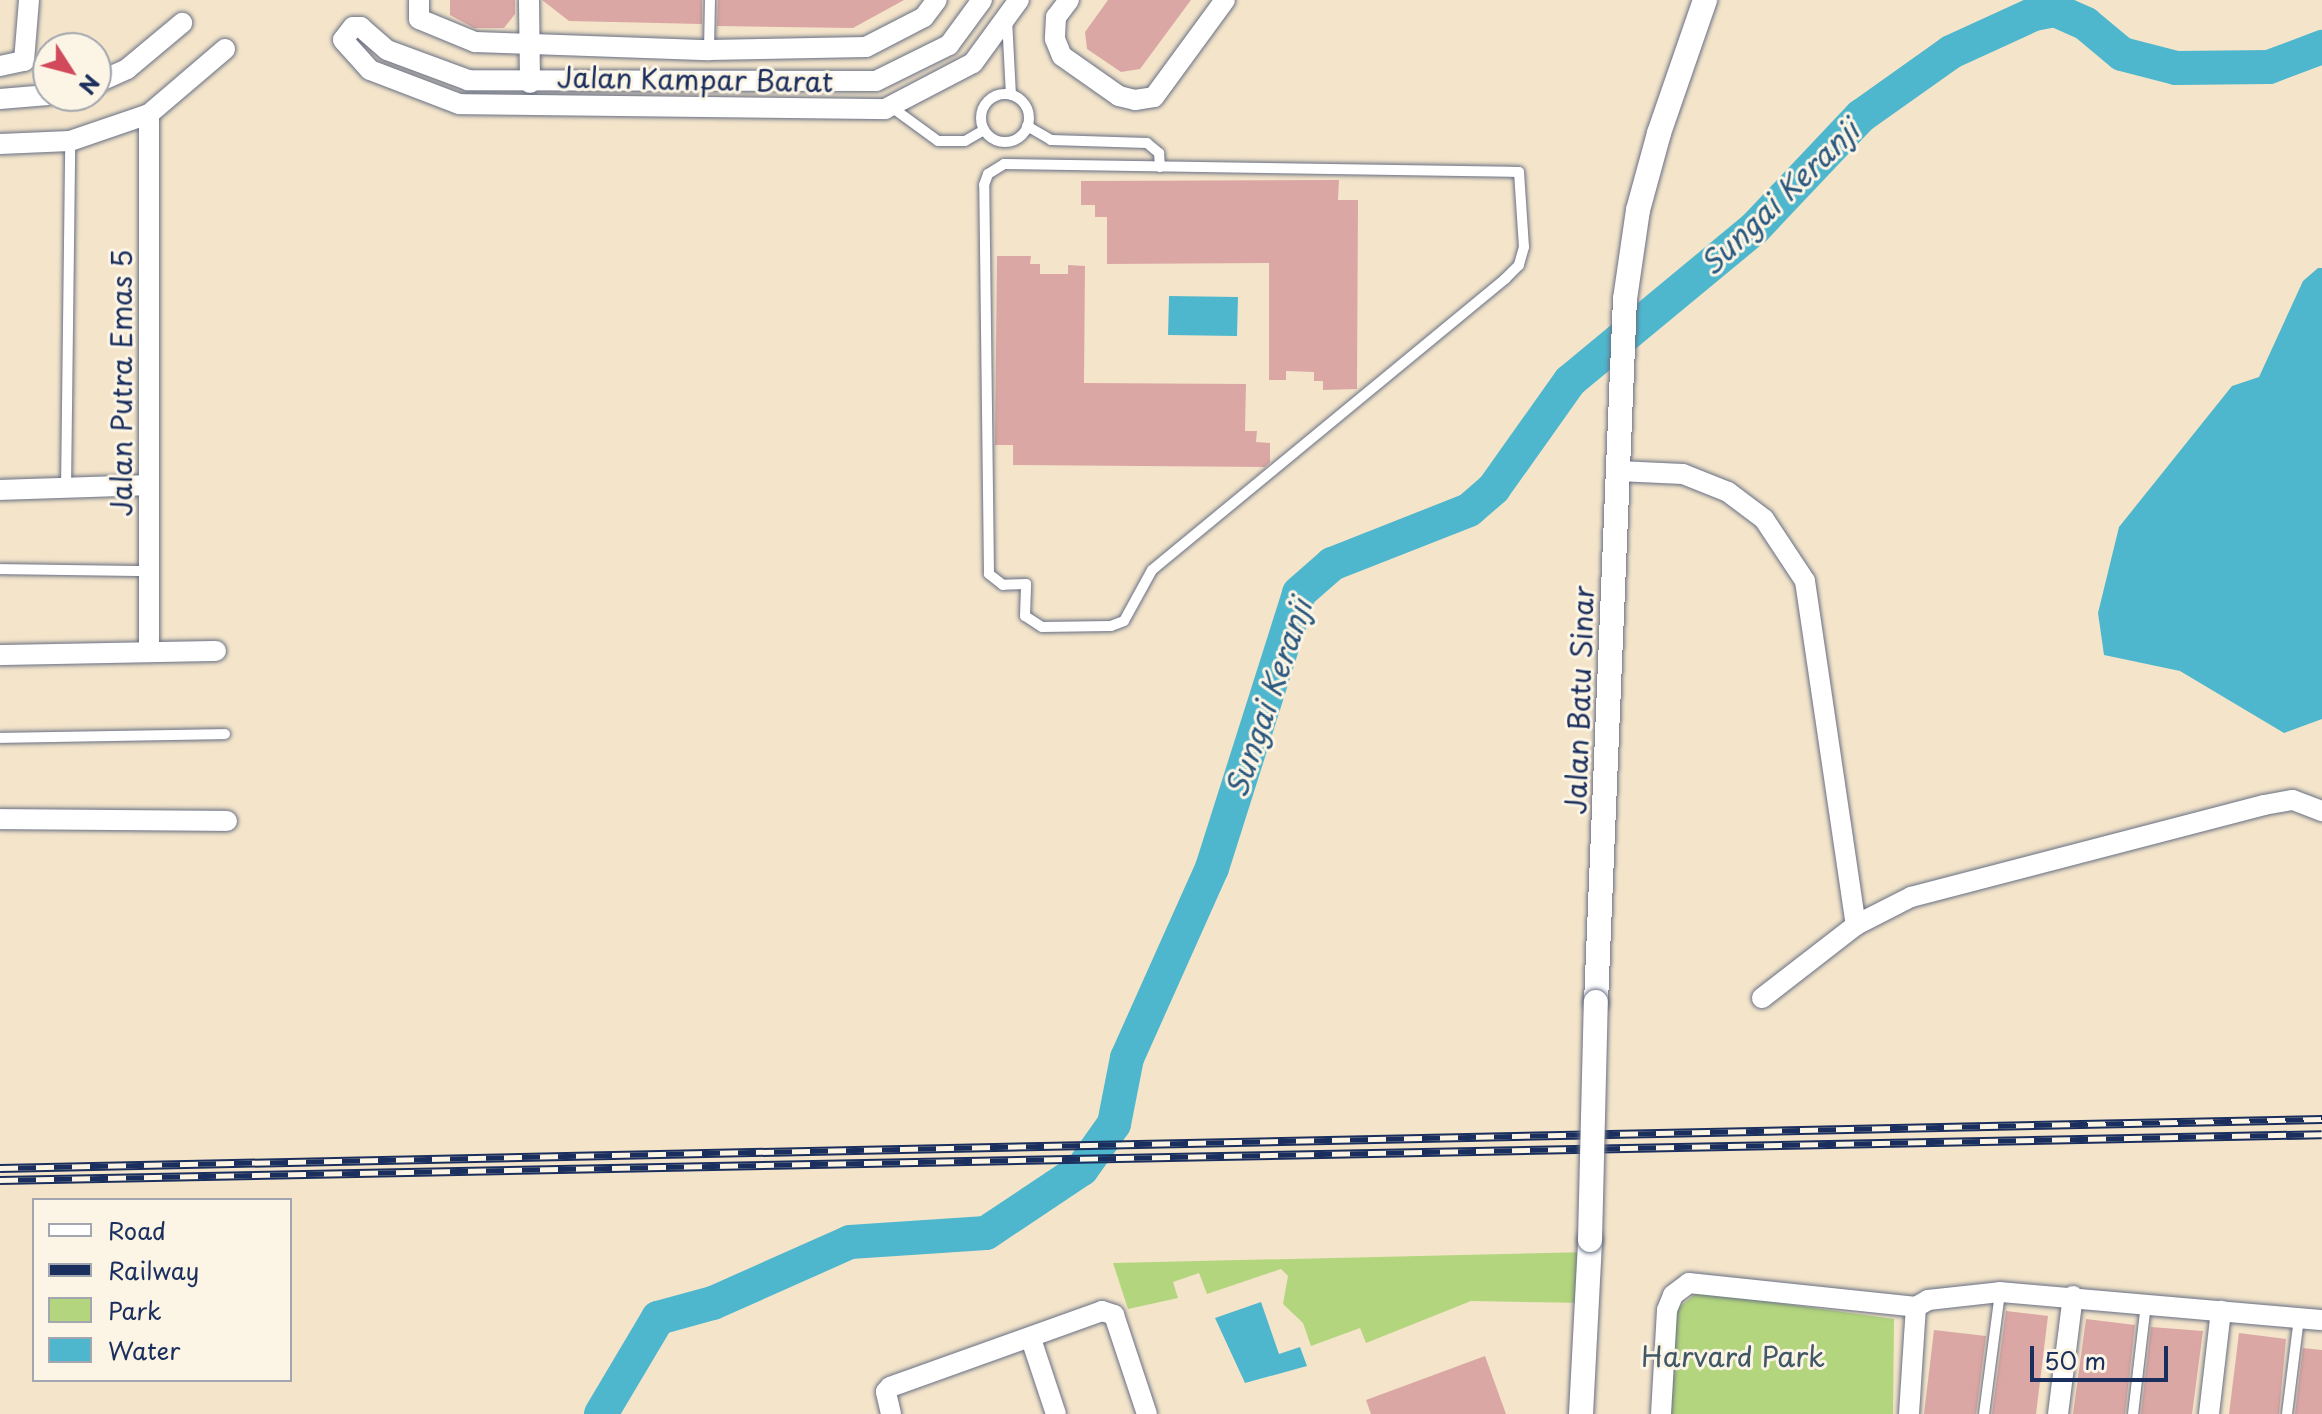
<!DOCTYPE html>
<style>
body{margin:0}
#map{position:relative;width:2322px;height:1414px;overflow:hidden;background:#f4e5ca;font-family:"Playpen Sans",sans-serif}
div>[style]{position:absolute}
.green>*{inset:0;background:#b3d57d}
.water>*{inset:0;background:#4fb7cd}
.river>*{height:34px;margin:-17px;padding:0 17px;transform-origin:17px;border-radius:17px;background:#4fb7cd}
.building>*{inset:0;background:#dba7a4}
.roads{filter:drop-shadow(0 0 2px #676f84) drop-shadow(0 0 2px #676f84)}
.service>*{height:10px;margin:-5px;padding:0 5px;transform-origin:5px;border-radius:5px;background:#fff}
.service>.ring{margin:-5px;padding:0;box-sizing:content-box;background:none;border:10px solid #fff;border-radius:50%}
.minor>*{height:20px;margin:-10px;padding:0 10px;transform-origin:10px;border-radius:10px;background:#fff}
.tertiary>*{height:24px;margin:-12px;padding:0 12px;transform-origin:12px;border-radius:12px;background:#fff}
.rail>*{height:9px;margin-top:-4.5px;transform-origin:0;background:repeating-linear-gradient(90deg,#fcf5e5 0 18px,#1b2f5e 0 36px);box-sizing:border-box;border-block:2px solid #1b2f5e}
.bridges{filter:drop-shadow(0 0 2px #676f84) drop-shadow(0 0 2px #676f84)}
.tertiary-bridge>*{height:24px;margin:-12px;padding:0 12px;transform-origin:12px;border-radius:12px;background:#fff}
span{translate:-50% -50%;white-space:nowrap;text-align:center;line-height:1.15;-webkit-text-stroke:6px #fcf5e5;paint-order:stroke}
.street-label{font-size:28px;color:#1b2f5e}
.park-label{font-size:28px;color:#415866}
.water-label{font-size:30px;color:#2b587f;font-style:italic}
.legend{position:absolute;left:32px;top:1198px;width:260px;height:184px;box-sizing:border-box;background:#fcf5e5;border:2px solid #a2a6af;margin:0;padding:10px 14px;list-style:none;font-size:24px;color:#1b2f5e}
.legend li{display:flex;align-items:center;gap:16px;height:40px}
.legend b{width:40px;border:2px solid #a2a6af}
.north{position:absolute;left:32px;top:32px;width:80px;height:80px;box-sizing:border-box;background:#fcf5e5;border:2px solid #a2a6af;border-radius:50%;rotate:126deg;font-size:22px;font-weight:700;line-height:32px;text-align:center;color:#1b2f5e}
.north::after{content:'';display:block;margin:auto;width:28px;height:36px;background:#d1495b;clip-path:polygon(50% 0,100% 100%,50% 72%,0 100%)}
.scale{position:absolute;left:2030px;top:1346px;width:138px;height:36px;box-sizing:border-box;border:4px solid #1b2f5e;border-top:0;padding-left:10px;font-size:24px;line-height:28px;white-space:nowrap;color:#1b2f5e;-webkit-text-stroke:6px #fcf5e5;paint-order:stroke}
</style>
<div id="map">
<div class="green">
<div style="clip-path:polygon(1590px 1252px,1590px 1303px,1471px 1301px,1366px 1343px,1360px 1328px,1311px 1346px,1303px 1323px,1283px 1304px,1288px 1276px,1281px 1269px,1207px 1294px,1199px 1273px,1173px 1282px,1178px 1298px,1128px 1309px,1113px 1263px)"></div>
<div style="clip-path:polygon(1698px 1292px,1894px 1319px,1893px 1414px,1671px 1414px,1677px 1309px)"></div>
</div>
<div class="water">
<div style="clip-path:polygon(2318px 268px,2322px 268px,2322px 719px,2284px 733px,2180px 671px,2104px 655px,2098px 613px,2119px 527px,2232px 386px,2259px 377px,2303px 281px)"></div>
<div style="clip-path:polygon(1169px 296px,1238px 297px,1237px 336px,1168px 335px)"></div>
<div style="clip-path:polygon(1261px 1302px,1279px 1354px,1300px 1347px,1307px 1366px,1245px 1383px,1215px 1318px)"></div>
</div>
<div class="river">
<div style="left:601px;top:1414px;width:112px;rotate:-59.3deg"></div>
<div style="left:658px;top:1318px;width:57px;rotate:-15.3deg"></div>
<div style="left:713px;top:1303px;width:150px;rotate:-24deg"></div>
<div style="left:850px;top:1242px;width:136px;rotate:-3.8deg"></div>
<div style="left:986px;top:1233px;width:115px;rotate:-33.7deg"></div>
<div style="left:1082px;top:1169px;width:55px;rotate:-54.6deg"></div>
<div style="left:1114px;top:1124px;width:67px;rotate:-78.9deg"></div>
<div style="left:1127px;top:1058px;width:208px;rotate:-65.9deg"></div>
<div style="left:1212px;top:868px;width:288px;rotate:-72.4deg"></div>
<div style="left:1299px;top:593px;width:44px;rotate:-41.3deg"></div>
<div style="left:1332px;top:564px;width:147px;rotate:-21.5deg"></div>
<div style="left:1469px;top:510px;width:33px;rotate:-41deg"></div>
<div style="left:1494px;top:488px;width:131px;rotate:-54.6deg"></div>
<div style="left:1570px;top:381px;width:239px;rotate:-39.6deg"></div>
<div style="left:1754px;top:229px;width:156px;rotate:-46.6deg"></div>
<div style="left:1861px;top:116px;width:110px;rotate:-35.4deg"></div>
<div style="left:1951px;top:52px;width:91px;rotate:-24.6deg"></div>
<div style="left:2034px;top:14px;width:21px;rotate:-11deg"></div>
<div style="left:2055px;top:10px;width:34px;rotate:24deg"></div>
<div style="left:2086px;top:24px;width:47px;rotate:39.8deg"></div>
<div style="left:2122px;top:54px;width:56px;rotate:14.5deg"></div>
<div style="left:2176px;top:68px;width:93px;rotate:-0.6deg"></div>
<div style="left:2269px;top:67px;width:57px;rotate:-20.7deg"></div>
</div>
<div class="building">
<div style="clip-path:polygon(450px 0,515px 0,515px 14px,504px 28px,474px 28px,450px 15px)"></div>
<div style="clip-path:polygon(542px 0,702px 0,702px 24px,569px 21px)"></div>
<div style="clip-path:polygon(718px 0,904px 0,853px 28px,717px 26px)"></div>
<div style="clip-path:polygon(1108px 0,1191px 0,1140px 69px,1121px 72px,1087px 49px,1085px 32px)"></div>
<div style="clip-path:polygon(1339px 180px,1338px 200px,1358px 200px,1357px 389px,1323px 390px,1323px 381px,1314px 381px,1314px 372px,1286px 371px,1286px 380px,1269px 380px,1269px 263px,1107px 264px,1107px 217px,1095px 217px,1095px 205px,1081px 205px,1081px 181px)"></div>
<div style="clip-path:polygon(997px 256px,1031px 256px,1030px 264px,1040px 264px,1040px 274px,1068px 274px,1068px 265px,1085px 266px,1084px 383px,1246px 384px,1245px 431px,1257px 431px,1256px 442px,1270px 443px,1270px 462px,1265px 467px,1013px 465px,1013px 445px,995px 445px)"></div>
<div style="clip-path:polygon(2006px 1311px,2048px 1316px,2036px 1414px,1992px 1414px)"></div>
<div style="clip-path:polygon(2086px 1319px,2135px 1325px,2125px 1414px,2073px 1414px)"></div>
<div style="clip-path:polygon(2151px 1327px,2203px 1331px,2192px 1414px,2141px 1414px)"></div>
<div style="clip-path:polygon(1934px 1330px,1986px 1336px,1976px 1414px,1924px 1414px)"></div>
<div style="clip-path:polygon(2239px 1333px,2286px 1339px,2279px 1414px,2229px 1414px)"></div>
<div style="clip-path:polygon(2303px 1348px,2322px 1350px,2322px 1414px,2295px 1414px)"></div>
<div style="clip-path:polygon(1485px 1356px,1506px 1414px,1371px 1414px,1366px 1400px)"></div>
</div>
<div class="roads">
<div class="service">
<div style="left:1007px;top:19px;width:76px;rotate:87deg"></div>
<div style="left:709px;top:50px;width:50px;rotate:-88.9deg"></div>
<div class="ring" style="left:981px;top:94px;width:38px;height:38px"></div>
<div style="left:890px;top:106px;width:59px;rotate:36.1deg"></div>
<div style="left:938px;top:141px;width:27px"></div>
<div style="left:965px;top:141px;width:22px;rotate:-30deg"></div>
<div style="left:1027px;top:126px;width:28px;rotate:30deg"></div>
<div style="left:1051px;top:140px;width:96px;rotate:1.8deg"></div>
<div style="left:1147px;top:143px;width:16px;rotate:40deg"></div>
<div style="left:1159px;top:153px;width:14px;rotate:86deg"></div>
<div style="left:1004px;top:164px;width:515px;rotate:0.89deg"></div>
<div style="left:1519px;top:172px;width:75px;rotate:86.2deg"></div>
<div style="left:1524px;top:247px;width:19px;rotate:106deg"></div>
<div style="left:1519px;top:265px;width:20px;rotate:135deg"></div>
<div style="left:1505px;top:279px;width:457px;rotate:140.5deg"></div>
<div style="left:1152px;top:570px;width:58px;rotate:118.8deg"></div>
<div style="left:1124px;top:621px;width:14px;rotate:159deg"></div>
<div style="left:1111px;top:626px;width:69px;rotate:179.2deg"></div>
<div style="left:1042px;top:627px;width:20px;rotate:-147deg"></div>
<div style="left:1025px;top:616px;width:32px;rotate:-88deg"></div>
<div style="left:1026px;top:584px;width:23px;rotate:178deg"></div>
<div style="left:1003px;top:585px;width:18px;rotate:-142deg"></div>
<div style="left:989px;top:574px;width:389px;rotate:-90.7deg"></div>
<div style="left:984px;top:185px;width:12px;rotate:-70deg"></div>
<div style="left:988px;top:174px;width:19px;rotate:-32deg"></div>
<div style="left:66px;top:489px;width:348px;rotate:-89.3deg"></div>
<div style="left:0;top:569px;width:149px;rotate:0.8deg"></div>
<div style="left:0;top:738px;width:225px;rotate:-1deg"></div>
<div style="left:1984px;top:1414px;width:123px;rotate:-82.5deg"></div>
<div style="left:2133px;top:1414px;width:112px;rotate:-83.3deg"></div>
<div style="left:2287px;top:1414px;width:97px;rotate:-82.9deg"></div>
</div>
<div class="minor">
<div style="left:419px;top:0;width:19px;rotate:90deg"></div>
<div style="left:419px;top:19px;width:61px;rotate:22.3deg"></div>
<div style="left:475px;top:42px;width:234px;rotate:2deg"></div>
<div style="left:709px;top:50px;width:157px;rotate:-1.1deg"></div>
<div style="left:866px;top:47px;width:65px;rotate:-27.3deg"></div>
<div style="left:924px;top:17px;width:21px;rotate:-53deg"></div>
<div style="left:529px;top:0;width:83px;rotate:89.3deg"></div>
<div style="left:982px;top:0;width:56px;rotate:126.3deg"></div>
<div style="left:949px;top:45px;width:81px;rotate:153.7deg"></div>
<div style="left:876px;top:81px;width:408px;rotate:-179.9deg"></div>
<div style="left:468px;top:80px;width:86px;rotate:-159.7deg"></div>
<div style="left:387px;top:50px;width:35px;rotate:-139deg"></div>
<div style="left:361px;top:27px;width:8px;rotate:180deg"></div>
<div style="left:353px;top:27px;width:16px;rotate:128deg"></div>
<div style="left:343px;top:40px;width:40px;rotate:48deg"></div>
<div style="left:370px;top:70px;width:95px;rotate:20.9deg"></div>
<div style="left:459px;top:104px;width:426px;rotate:0.7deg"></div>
<div style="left:885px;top:109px;width:99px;rotate:-27.6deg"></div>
<div style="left:973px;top:63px;width:78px;rotate:-53.9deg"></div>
<div style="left:1069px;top:0;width:21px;rotate:127deg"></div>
<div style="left:1056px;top:17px;width:22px;rotate:93deg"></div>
<div style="left:1055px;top:39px;width:18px;rotate:68deg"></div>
<div style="left:1062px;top:56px;width:70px;rotate:35.1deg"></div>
<div style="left:1119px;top:96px;width:16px;rotate:14deg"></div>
<div style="left:1135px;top:100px;width:19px;rotate:-9deg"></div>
<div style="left:1154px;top:97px;width:120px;rotate:-53.8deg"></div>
<div style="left:0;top:66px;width:25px;rotate:-12deg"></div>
<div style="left:24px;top:61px;width:61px;rotate:-85.3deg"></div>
<div style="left:96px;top:83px;width:34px;rotate:-24deg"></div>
<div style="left:127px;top:69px;width:72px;rotate:-39.9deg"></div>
<div style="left:0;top:99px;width:48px;rotate:-4.8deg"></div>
<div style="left:149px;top:114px;width:538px;rotate:90deg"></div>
<div style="left:0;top:144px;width:70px;rotate:-2.5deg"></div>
<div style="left:70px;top:141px;width:83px;rotate:-18.9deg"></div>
<div style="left:149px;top:114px;width:100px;rotate:-40.5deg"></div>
<div style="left:1618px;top:471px;width:65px;rotate:2.6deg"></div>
<div style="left:1683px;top:474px;width:48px;rotate:21.8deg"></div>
<div style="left:1728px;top:492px;width:45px;rotate:36.9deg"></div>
<div style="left:1764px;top:519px;width:74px;rotate:56.5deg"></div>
<div style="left:1805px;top:581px;width:348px;rotate:81.6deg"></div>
<div style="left:0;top:490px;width:149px;rotate:-1.9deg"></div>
<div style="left:0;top:655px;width:216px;rotate:-1.1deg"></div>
<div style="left:0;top:819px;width:227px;rotate:0.5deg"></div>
<div style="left:1762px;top:998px;width:119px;rotate:-37.8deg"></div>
<div style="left:1856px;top:925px;width:62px;rotate:-27deg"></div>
<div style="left:1911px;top:897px;width:365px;rotate:-14.6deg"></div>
<div style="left:2264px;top:805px;width:29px;rotate:-10deg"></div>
<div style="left:2293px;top:800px;width:31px;rotate:21deg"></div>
<div style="left:1916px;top:1307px;width:14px;rotate:-30deg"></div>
<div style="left:1928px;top:1300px;width:72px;rotate:-6.3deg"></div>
<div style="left:2000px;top:1292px;width:323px;rotate:5deg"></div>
<div style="left:1031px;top:1339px;width:79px;rotate:71.6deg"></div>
<div style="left:891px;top:1414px;width:23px;rotate:-103deg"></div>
<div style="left:886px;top:1392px;width:6px;rotate:-51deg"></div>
<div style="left:890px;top:1387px;width:225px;rotate:-19.7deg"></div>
<div style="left:1102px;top:1311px;width:13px;rotate:18deg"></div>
<div style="left:1114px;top:1315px;width:104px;rotate:71.6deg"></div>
<div style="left:1661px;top:1414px;width:104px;rotate:-86.7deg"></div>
<div style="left:1667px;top:1310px;width:16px;rotate:-68deg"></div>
<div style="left:1673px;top:1295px;width:20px;rotate:-37deg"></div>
<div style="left:1689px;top:1283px;width:228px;rotate:6deg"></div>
<div style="left:1909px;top:1414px;width:107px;rotate:-86.3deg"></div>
<div style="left:2058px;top:1414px;width:119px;rotate:-82.8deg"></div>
<div style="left:2209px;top:1414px;width:104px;rotate:-83.4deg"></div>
</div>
<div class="tertiary">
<div style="left:1596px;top:1002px;width:704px;rotate:-87.64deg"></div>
<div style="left:1625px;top:299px;width:90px;rotate:-81.7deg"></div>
<div style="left:1638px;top:210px;width:80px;rotate:-74.7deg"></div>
<div style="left:1659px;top:133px;width:141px;rotate:-70.9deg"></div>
<div style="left:1581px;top:1414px;width:174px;rotate:-87deg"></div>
</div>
</div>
<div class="rail">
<div style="left:0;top:1168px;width:2323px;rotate:-1.21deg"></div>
<div style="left:0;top:1180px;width:2322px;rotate:-1.13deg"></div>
</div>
<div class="bridges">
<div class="tertiary-bridge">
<div style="left:1590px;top:1240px;width:238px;rotate:-88.6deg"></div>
</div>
</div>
<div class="street-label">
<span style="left:695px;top:79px;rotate:1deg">Jalan Kampar Barat</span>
<span style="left:121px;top:383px;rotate:-90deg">Jalan Putra Emas 5</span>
<span style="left:1579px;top:700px;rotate:-88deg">Jalan Batu Sinar</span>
</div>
<div class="park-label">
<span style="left:1733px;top:1356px">Harvard Park</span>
</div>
<div class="water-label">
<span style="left:1779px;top:197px;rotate:-44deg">Sungai Keranji</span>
<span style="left:1268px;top:698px;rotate:-71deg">Sungai Keranji</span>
</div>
<ul class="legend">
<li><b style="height:10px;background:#fff"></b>Road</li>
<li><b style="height:10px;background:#1b2f5e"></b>Railway</li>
<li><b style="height:22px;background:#b3d57d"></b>Park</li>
<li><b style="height:22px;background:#4fb7cd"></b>Water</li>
</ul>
<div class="north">N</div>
<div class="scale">50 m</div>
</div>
